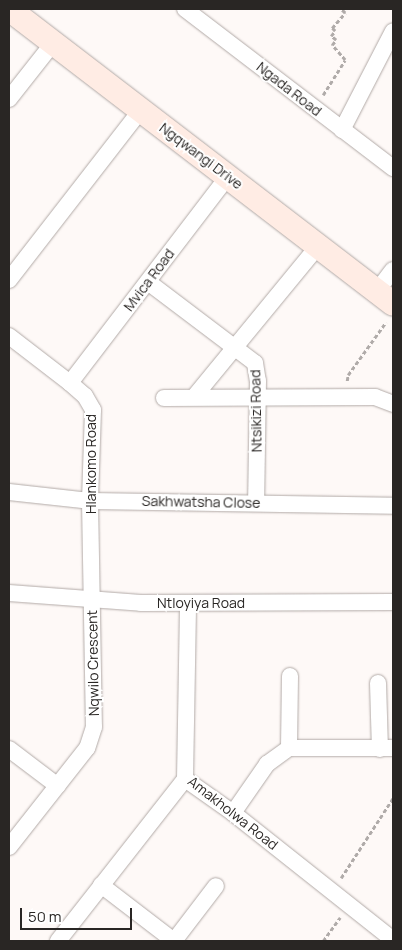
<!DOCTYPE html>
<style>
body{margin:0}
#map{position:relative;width:402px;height:950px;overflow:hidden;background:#fef9f7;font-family:Manrope,sans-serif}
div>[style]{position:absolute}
.path>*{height:2.5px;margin-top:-1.25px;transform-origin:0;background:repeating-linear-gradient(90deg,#b0aba9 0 4px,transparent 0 6.5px)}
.roads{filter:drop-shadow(0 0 1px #b2aaa7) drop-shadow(0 0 1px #b2aaa7)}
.street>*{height:16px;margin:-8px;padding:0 8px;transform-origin:8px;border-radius:8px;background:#fff}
.secondary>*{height:24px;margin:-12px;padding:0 12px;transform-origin:12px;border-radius:12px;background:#ffece4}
span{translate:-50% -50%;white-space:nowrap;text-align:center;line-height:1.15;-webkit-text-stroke:4px #fff;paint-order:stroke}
.street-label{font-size:14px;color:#292624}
.frame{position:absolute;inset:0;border:10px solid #292624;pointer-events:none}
.scale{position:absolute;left:20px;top:908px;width:112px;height:22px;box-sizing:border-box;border:2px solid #292624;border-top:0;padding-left:6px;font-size:15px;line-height:18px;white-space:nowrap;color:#292624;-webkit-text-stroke:4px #fff;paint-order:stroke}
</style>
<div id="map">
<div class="path">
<div style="left:323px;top:95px;width:41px;rotate:-57.8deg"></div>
<div style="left:345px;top:60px;width:20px;rotate:-131deg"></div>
<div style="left:332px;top:45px;width:6px;rotate:-51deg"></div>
<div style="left:336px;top:40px;width:6px;rotate:-141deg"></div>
<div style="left:331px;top:36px;width:6px;rotate:-51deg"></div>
<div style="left:335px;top:31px;width:4px;rotate:-135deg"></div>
<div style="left:332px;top:28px;width:20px;rotate:-49deg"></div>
<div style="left:345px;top:13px;width:6px;rotate:-135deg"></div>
<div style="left:347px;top:381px;width:6px;rotate:-81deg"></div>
<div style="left:348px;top:375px;width:65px;rotate:-54.4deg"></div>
<div style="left:341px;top:878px;width:95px;rotate:-57deg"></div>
<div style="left:323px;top:941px;width:29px;rotate:-54deg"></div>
</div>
<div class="roads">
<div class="street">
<div style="left:185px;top:9px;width:262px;rotate:37.4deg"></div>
<div style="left:9px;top:99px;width:71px;rotate:-51.8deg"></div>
<div style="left:342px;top:130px;width:111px;rotate:-62.7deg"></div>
<div style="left:9px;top:280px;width:215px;rotate:-52.2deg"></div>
<div style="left:148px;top:282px;width:134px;rotate:37.1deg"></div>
<div style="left:255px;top:363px;width:18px;rotate:81deg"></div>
<div style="left:258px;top:381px;width:122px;rotate:90.9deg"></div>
<div style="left:377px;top:291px;width:26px;rotate:-53deg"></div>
<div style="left:9px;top:336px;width:77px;rotate:37.6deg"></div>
<div style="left:70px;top:383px;width:20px;rotate:41deg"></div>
<div style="left:85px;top:396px;width:16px;rotate:60deg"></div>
<div style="left:93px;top:410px;width:91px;rotate:91.9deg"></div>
<div style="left:90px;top:501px;width:226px;rotate:89deg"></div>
<div style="left:94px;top:727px;width:22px;rotate:108deg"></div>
<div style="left:87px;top:748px;width:126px;rotate:128.2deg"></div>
<div style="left:70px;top:383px;width:260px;rotate:-52.6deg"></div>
<div style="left:194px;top:397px;width:195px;rotate:-50.6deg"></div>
<div style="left:164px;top:398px;width:211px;rotate:-0.3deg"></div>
<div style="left:375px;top:397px;width:19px;rotate:21deg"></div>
<div style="left:9px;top:492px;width:81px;rotate:6.3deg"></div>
<div style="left:90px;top:501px;width:303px;rotate:0.9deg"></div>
<div style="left:9px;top:593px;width:132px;rotate:4.3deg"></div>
<div style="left:141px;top:603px;width:252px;rotate:-0.2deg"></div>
<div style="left:378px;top:683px;width:66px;rotate:88.3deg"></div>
<div style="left:289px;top:748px;width:72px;rotate:-89.2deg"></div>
<div style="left:9px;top:749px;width:61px;rotate:37.1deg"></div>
<div style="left:185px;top:779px;width:59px;rotate:35.3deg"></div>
<div style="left:233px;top:813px;width:204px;rotate:38.4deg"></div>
<div style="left:185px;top:779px;width:176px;rotate:-89deg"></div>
<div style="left:233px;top:813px;width:60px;rotate:-55.2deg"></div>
<div style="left:267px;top:764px;width:27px;rotate:-36deg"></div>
<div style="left:289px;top:748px;width:104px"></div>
<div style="left:101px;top:885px;width:92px;rotate:37.5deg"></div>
<div style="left:58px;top:941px;width:206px;rotate:-51.9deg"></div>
<div style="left:174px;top:941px;width:69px;rotate:-52.6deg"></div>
</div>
<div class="secondary">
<div style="left:9px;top:9px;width:484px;rotate:37.5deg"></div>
</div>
</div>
<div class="street-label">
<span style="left:289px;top:89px;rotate:38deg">Ngada Road</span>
<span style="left:201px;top:156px;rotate:37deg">Ngqwangi Drive</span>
<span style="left:149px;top:280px;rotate:-53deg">Mvica Road</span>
<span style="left:256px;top:411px;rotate:-91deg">Ntsikizi Road</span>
<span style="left:91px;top:464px;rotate:-90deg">Hlankomo Road</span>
<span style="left:201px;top:502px;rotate:1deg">Sakhwatsha Close</span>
<span style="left:201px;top:603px">Ntloyiya Road</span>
<span style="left:93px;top:663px;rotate:-91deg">Nqwilo Crescent</span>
<span style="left:233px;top:813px;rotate:38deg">Amakholwa Road</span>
</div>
<div class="frame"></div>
<div class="scale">50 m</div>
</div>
